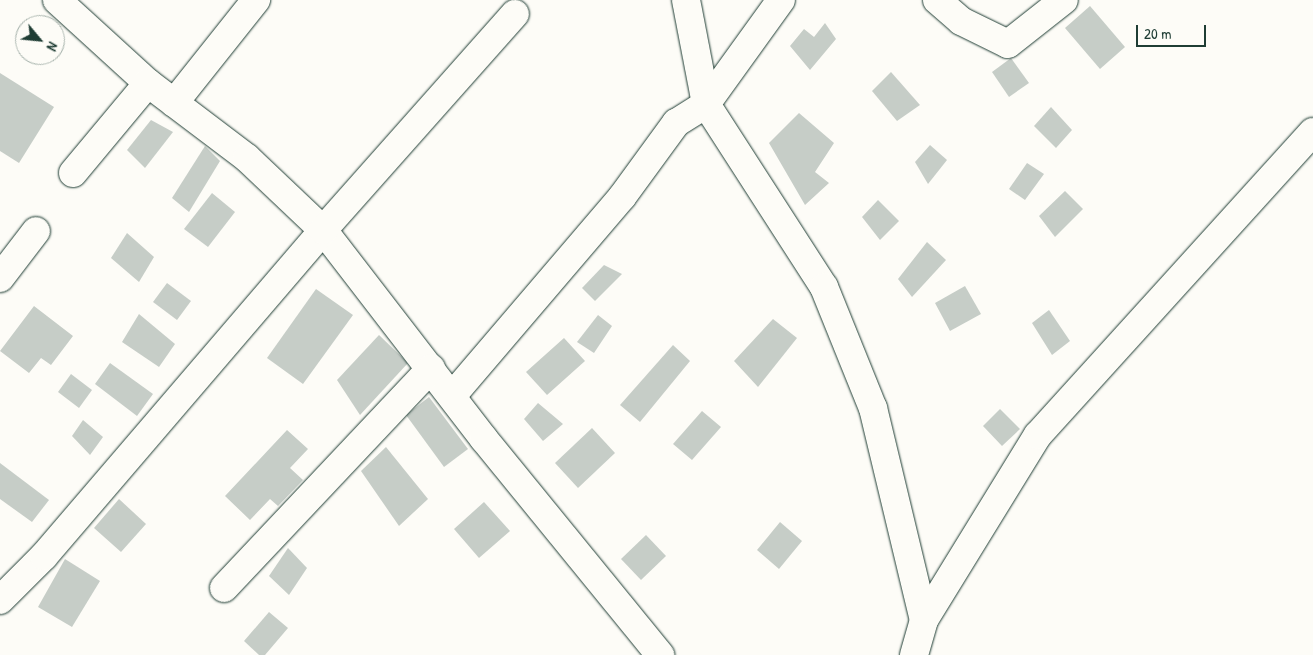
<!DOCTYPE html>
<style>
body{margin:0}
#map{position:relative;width:1313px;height:655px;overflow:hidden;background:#fdfcf7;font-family:"Patrick Hand",sans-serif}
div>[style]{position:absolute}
.building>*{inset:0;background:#c6cdc7}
.roads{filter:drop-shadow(0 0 1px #1f3d34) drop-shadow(0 0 1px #1f3d34)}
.minor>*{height:28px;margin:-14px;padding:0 14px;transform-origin:14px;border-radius:14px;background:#fdfcf7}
span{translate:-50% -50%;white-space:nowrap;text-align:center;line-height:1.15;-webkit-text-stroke:4.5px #fdfcf7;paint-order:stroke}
.north{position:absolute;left:15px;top:15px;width:50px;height:50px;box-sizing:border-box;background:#fdfcf7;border:1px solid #a4b0a9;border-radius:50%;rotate:118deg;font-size:14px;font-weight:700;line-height:20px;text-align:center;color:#1f3d34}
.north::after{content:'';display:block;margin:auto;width:18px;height:22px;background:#1f3d34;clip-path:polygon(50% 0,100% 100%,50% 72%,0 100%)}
.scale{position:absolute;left:1136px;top:25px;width:70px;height:22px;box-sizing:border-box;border:2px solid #1f3d34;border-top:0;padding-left:6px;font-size:15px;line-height:18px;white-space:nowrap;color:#1f3d34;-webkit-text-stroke:4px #fdfcf7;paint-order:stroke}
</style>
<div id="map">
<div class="building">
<div style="clip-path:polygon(1090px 6px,1125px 47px,1100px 69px,1065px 28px)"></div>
<div style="clip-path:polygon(825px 23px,836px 39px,810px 70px,790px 46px,804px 29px,814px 37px)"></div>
<div style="clip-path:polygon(1011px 58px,1029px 83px,1009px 97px,992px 72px)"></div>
<div style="clip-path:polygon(891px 72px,920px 105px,897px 121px,872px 91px)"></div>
<div style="clip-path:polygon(0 73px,54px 107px,19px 163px,0 151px)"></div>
<div style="clip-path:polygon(1051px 107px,1072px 130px,1056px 148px,1034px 126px)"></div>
<div style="clip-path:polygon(799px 113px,834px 143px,815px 172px,829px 183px,805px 205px,769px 143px)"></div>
<div style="clip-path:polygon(151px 120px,173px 132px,145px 168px,127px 150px)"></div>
<div style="clip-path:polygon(930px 145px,947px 160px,928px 184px,915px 162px)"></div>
<div style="clip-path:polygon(205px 146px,220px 161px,189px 212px,172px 198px)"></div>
<div style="clip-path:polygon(1027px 163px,1044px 174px,1025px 200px,1009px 189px)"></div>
<div style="clip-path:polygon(1065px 191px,1083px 209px,1055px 237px,1039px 216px)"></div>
<div style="clip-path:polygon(212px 193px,235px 212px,208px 247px,184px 229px)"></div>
<div style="clip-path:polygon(878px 200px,899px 221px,880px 240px,862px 217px)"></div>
<div style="clip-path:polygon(127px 233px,154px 257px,139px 282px,111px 258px)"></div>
<div style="clip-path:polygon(927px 242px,946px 260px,912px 297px,898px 279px)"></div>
<div style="clip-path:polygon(604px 265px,622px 274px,595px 301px,582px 288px)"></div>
<div style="clip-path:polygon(167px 283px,191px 301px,177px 320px,153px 302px)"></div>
<div style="clip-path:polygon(965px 286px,981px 314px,950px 331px,935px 303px)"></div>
<div style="clip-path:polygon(316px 289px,353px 315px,303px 384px,267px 358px)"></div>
<div style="clip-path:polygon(34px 306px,73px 336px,51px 365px,41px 358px,29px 373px,0 351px)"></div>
<div style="clip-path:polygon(1049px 310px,1070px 341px,1052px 355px,1032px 323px)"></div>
<div style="clip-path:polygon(139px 314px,175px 344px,159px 367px,122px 342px)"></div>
<div style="clip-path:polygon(598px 315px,612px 326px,594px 353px,577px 342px)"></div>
<div style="clip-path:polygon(773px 319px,797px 338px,758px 387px,734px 361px)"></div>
<div style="clip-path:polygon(379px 335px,408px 363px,360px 415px,337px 380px)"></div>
<div style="clip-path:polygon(564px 338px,585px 361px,547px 395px,526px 372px)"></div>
<div style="clip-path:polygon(673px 345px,690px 361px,640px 422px,620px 405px)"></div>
<div style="clip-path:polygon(110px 363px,153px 394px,137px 416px,95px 384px)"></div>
<div style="clip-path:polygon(71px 374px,92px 390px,79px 408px,58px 392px)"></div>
<div style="clip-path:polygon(429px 397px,468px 449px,444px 467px,406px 415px)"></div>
<div style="clip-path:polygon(538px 403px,563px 424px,543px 441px,524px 419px)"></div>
<div style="clip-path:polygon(1000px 409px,1020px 429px,1002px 446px,983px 426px)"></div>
<div style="clip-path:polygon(702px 411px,721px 427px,692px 460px,673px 444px)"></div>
<div style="clip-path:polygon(83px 420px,103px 437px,90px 455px,72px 436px)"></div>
<div style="clip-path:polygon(592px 428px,615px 453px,578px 488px,555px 463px)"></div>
<div style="clip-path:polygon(287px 430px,308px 449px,290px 468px,303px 480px,278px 506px,270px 499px,250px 520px,225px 496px)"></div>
<div style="clip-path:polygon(386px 447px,428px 499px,399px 526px,361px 471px)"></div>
<div style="clip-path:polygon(0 463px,49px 500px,32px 522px,0 499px)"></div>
<div style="clip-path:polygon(119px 499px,146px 524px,121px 552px,94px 528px)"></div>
<div style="clip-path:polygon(484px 502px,510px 531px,479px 558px,454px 529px)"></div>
<div style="clip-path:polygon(780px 522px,802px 541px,779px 569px,757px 550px)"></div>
<div style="clip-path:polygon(646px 535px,666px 556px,641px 580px,621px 559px)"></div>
<div style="clip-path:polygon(288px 548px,307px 568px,289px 595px,269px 576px)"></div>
<div style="clip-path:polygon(65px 559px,100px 581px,72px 627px,38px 607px)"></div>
<div style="clip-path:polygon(269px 612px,288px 628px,265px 655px,259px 655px,244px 641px)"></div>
</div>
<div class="roads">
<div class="minor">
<div style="left:57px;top:0;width:123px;rotate:42.4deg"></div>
<div style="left:148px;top:83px;width:124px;rotate:37.1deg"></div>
<div style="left:247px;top:158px;width:105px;rotate:43.5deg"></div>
<div style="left:323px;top:230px;width:264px;rotate:52.4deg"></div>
<div style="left:484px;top:439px;width:279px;rotate:50.8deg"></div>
<div style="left:686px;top:0;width:106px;rotate:79.1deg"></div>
<div style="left:706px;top:104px;width:218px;rotate:57.2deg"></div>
<div style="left:824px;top:287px;width:131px;rotate:68deg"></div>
<div style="left:873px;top:408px;width:218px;rotate:76.5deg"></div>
<div style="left:937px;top:0;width:32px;rotate:41deg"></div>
<div style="left:961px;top:21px;width:52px;rotate:26.1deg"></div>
<div style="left:1008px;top:44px;width:71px;rotate:-38.2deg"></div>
<div style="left:174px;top:103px;width:132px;rotate:-51.5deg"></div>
<div style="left:73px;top:173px;width:117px;rotate:-50.2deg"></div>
<div style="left:0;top:278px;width:59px;rotate:-52.5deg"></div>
<div style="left:452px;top:396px;width:262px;rotate:-49.5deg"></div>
<div style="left:622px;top:197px;width:92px;rotate:-53.9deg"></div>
<div style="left:676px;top:123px;width:36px;rotate:-32deg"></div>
<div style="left:706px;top:104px;width:128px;rotate:-54.2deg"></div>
<div style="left:224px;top:588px;width:302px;rotate:-46.7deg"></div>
<div style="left:0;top:600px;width:62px;rotate:-45deg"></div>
<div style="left:44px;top:556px;width:429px;rotate:-49.4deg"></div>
<div style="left:323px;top:230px;width:289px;rotate:-48.4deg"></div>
<div style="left:914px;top:655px;width:36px;rotate:-74deg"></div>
<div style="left:924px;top:620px;width:217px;rotate:-58.4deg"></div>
<div style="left:1038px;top:435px;width:409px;rotate:-47.8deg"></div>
</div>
</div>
<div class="north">N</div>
<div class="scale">20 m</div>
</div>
